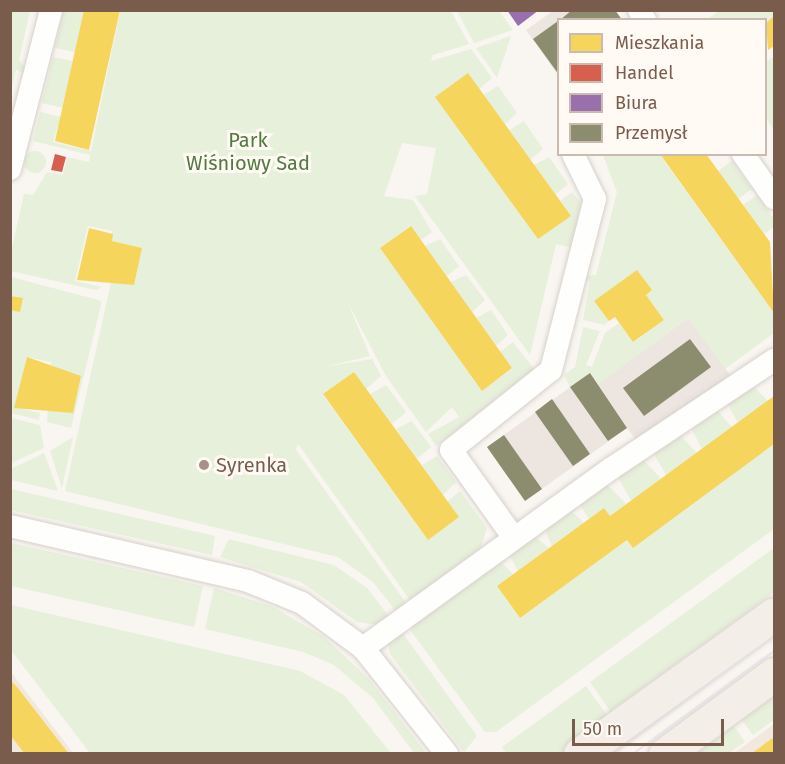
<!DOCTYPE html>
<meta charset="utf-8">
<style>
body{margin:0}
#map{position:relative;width:785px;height:764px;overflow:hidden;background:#f9f5f0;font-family:"Fira Sans",sans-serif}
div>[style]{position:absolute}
.residential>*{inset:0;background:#f2e8de}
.industrial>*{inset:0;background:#ede5e0}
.green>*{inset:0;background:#e7f0db}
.round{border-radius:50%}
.homes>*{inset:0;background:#f6d55c}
.shops>*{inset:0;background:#d6604d}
.offices>*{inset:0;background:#9970ab}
.industry>*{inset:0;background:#8c8c6e}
.roads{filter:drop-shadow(0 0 2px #d7d1cb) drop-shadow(0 0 2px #d7d1cb)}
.street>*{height:22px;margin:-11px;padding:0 11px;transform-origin:11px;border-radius:11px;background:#fefefd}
.primary>*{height:33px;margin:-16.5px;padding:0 16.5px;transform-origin:16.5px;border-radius:16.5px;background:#f3eee8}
.tram>*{height:1.5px;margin:-0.75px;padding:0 0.75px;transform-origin:0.75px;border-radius:0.75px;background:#e6e3e7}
.dots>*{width:16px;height:16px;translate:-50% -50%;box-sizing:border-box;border:3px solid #fffaf3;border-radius:50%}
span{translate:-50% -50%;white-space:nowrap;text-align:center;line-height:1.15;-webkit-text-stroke:6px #fffaf3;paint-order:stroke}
.park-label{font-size:20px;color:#537a41}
.poi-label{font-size:20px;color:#7a5c4d}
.left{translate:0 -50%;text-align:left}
.frame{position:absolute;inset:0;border:12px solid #7a5c4d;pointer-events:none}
.legend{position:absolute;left:557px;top:18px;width:210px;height:138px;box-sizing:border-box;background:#fffaf3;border:2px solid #cabbb1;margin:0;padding:8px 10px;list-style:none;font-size:18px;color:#7a5c4d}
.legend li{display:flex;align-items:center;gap:12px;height:30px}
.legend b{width:30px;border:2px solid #cabbb1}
.scale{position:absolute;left:572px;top:719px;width:152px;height:27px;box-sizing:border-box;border:3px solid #7a5c4d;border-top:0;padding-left:8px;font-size:18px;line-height:21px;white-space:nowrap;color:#7a5c4d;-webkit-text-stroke:4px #fffaf3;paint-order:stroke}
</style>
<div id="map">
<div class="residential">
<div style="clip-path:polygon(11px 672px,73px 753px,11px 753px)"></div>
<div style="clip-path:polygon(774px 724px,774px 753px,734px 753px)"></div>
</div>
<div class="industrial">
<div style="clip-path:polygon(553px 11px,615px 11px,622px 19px,558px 20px,558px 75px,526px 30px)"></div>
<div style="clip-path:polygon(688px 318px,733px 379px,639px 444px,627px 428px,525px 501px,487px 447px,590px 373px,598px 384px)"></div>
</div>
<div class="green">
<div style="clip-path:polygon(11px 11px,30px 11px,19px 60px,31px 73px,30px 78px,16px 69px,11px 91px)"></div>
<div style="clip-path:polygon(63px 11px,84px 11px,75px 52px,55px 48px)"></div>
<div style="clip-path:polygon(120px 11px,451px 11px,469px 44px,433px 55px,431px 61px,471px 49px,492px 78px,479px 89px,436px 97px,538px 239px,570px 216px,560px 201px,572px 192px,581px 203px,573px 248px,556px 244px,530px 355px,415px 196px,427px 194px,436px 148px,402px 143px,384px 196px,413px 200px,432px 232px,421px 240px,410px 226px,380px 248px,482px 390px,512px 369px,500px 352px,513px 342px,534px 369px,436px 446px,428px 434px,459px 417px,452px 407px,426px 432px,386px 376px,347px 301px,370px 356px,324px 367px,372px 359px,381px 376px,366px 389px,354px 372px,323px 395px,427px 539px,448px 501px,460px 491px,487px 528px,480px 549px,410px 600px,298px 444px,296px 450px,406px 603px,395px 610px,373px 582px,338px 557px,65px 491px,111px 282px,134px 285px,142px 248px,112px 241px,112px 231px,88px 226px,75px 281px,102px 287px,96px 290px,11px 271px,11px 252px,24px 194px,33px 195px,47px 172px,63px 175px,67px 157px,89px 162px,90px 155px,33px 141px,40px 112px,61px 117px,53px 142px,91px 151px)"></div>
<div style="clip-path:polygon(457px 11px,499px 11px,513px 30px,474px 43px)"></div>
<div style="clip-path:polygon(719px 11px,774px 11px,774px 16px,766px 23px,706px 20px)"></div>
<div style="clip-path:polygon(511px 36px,497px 78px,476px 48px)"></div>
<div style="clip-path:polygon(774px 56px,774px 131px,766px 117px,766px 62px)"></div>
<div style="clip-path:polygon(53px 57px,73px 61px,63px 108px,42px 103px)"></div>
<div style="clip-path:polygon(498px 86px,517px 113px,505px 124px,483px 95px)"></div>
<div style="clip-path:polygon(524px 121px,543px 149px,530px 160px,509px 130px)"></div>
<div class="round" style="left:24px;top:151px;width:22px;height:22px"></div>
<div style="clip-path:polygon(603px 155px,660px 155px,774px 313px,774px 333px,725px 369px,688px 318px,598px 384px,590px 373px,570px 387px,564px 375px,575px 367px,583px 327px,600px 331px,586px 365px,592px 367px,605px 333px,619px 323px,634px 342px,664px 320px,646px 295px,652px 290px,594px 301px,609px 321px,604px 325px,583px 320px,590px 281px,582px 281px,583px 276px,596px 275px,617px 192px)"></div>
<div style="clip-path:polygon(549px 157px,568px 184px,555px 195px,534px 165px)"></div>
<div style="clip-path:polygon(732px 161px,752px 189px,738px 199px,718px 171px)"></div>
<div style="clip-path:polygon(757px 195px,774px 219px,774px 227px,764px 234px,743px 205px)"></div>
<div style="clip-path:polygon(440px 239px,459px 266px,447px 276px,425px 246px)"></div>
<div style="clip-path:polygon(466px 275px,485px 300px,472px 312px,451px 282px)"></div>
<div style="clip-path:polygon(11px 277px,102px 301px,71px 428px,47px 422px,51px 362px,27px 357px,15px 407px,40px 413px,39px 420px,11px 413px,11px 310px,20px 312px,23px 299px,11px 296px)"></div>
<div style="clip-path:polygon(491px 310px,508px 335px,496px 346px,476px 318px)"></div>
<div style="clip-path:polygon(386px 385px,406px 412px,392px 424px,370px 394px)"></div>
<div style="clip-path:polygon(753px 386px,768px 401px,738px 423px,727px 403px)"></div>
<div style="clip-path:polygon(716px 409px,732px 427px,702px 449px,690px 426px)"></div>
<div style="clip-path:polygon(11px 418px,40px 425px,44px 448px,11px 463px)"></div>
<div style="clip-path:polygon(412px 421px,431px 447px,417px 459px,396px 429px)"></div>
<div style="clip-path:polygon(679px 434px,697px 453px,666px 475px,653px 452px)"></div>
<div style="clip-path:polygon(73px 437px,62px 488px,50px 451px)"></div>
<div style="clip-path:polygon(774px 444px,774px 529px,496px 732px,485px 732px,411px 631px,414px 623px,500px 561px,513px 574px,497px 586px,520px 618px,627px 540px,634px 547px)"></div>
<div style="clip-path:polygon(44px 453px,58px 491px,11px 480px,11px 469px)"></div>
<div style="clip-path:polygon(437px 456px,456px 482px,443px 495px,422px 465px)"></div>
<div style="clip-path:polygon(643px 459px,661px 479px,631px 501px,618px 477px)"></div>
<div style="clip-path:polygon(607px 484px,626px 504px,610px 516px,604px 508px,589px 519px,579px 503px)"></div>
<div style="clip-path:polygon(11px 489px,215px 536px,212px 555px,11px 510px)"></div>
<div style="clip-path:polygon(570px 510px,584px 523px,552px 546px,544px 529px)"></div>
<div style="clip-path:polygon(534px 536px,549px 548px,518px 571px,509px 554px)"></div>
<div style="clip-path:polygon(229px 539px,334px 565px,367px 588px,391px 619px,379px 625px,357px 622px,301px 582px,220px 557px)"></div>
<div style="clip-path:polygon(11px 543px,203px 586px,194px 627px,11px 586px)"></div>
<div style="clip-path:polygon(774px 548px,774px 592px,610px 711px,590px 682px)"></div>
<div style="clip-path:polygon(214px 588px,271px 606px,323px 636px,368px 678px,426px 753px,414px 753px,373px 698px,334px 665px,303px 652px,205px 629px)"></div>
<div style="clip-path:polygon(11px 605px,300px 671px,344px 695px,391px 753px,90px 753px,11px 650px)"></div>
<div style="clip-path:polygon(399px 628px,477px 736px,464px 752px,390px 654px,388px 642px)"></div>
<div style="clip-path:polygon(586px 686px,606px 714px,602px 725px,563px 753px,506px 753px,502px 747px)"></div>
<div style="clip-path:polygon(774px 697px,774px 720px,753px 735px,742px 720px)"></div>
<div style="clip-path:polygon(734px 726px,745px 742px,729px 753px,697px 753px)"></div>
</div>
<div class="homes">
<div style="clip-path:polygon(84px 10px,120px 10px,89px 150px,55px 141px)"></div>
<div style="clip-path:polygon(774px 16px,774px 46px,768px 50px,766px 23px)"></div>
<div style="clip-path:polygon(468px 73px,571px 216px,538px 239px,435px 97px)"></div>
<div style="clip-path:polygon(660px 154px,706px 154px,770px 242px,774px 313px)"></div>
<div style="clip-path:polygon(411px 226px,512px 368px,482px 391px,380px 248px)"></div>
<div style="clip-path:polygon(89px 228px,113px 234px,112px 241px,142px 248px,134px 285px,77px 280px)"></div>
<div style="clip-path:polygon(637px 270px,652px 290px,646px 295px,664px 320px,633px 342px,615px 317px,609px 321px,594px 301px)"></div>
<div style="clip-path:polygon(10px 296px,23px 298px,20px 312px,10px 310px)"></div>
<div style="clip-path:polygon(27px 357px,81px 376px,73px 413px,14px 408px)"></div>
<div style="clip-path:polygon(354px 372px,459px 517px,428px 540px,323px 394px)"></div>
<div style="clip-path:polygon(774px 396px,774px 444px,633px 548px,627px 540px,520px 618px,497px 586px,604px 508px,610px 516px)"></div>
<div style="clip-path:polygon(10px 680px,17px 687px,69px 754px,25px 754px,10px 735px)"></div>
<div style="clip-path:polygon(774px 737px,774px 754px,751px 754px)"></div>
</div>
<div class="shops">
<div style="clip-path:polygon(55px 154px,66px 157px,62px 172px,51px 170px)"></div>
</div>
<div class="offices">
<div style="clip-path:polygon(507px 10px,539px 10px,518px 26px)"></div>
</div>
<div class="industry">
<div style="clip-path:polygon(572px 10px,615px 10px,622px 20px,560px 20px)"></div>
<div style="clip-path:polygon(558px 21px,558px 71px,557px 72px,533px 39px)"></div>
<div style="clip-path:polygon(690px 339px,711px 367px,644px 416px,623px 388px)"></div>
<div style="clip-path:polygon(590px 373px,627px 428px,608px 441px,570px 387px)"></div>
<div style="clip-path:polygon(552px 399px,590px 454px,573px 466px,535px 412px)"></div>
<div style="clip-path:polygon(504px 435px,542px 489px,525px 501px,487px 447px)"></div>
</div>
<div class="roads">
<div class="street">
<div style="left:639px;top:10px;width:12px;rotate:59deg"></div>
<div style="left:743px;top:154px;width:54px;rotate:54.8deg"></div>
<div style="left:10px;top:169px;width:164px;rotate:-75.5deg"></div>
<div style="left:10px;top:526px;width:244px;rotate:13deg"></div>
<div style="left:248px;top:581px;width:58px;rotate:22.2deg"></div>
<div style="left:302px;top:603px;width:76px;rotate:36.4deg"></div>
<div style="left:363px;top:648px;width:135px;rotate:51.6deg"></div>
<div style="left:514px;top:538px;width:108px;rotate:-125.6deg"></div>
<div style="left:451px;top:450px;width:128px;rotate:-38.7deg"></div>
<div style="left:551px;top:370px;width:177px;rotate:-75.6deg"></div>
<div style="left:595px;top:199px;width:50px;rotate:-116.1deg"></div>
<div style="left:363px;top:648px;width:307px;rotate:-35.9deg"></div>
<div style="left:612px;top:468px;width:195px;rotate:-33.7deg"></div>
</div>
<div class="primary">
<div style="left:580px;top:754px;width:239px;rotate:-35.8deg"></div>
<div style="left:665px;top:754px;width:135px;rotate:-36.3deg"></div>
</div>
</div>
<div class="tram">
<div style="left:614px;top:754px;width:198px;rotate:-36.2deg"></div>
<div style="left:633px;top:754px;width:175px;rotate:-36.1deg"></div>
</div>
<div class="dots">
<div style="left:204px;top:465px;background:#a69286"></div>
</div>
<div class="park-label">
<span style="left:248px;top:152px">Park<br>Wiśniowy Sad</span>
</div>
<div class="poi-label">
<span class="left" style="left:216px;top:465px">Syrenka</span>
</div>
<div class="frame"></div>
<ul class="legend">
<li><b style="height:16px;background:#f6d55c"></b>Mieszkania</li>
<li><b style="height:16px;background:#d6604d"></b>Handel</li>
<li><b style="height:16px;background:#9970ab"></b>Biura</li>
<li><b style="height:16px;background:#8c8c6e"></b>Przemysł</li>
</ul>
<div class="scale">50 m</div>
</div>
